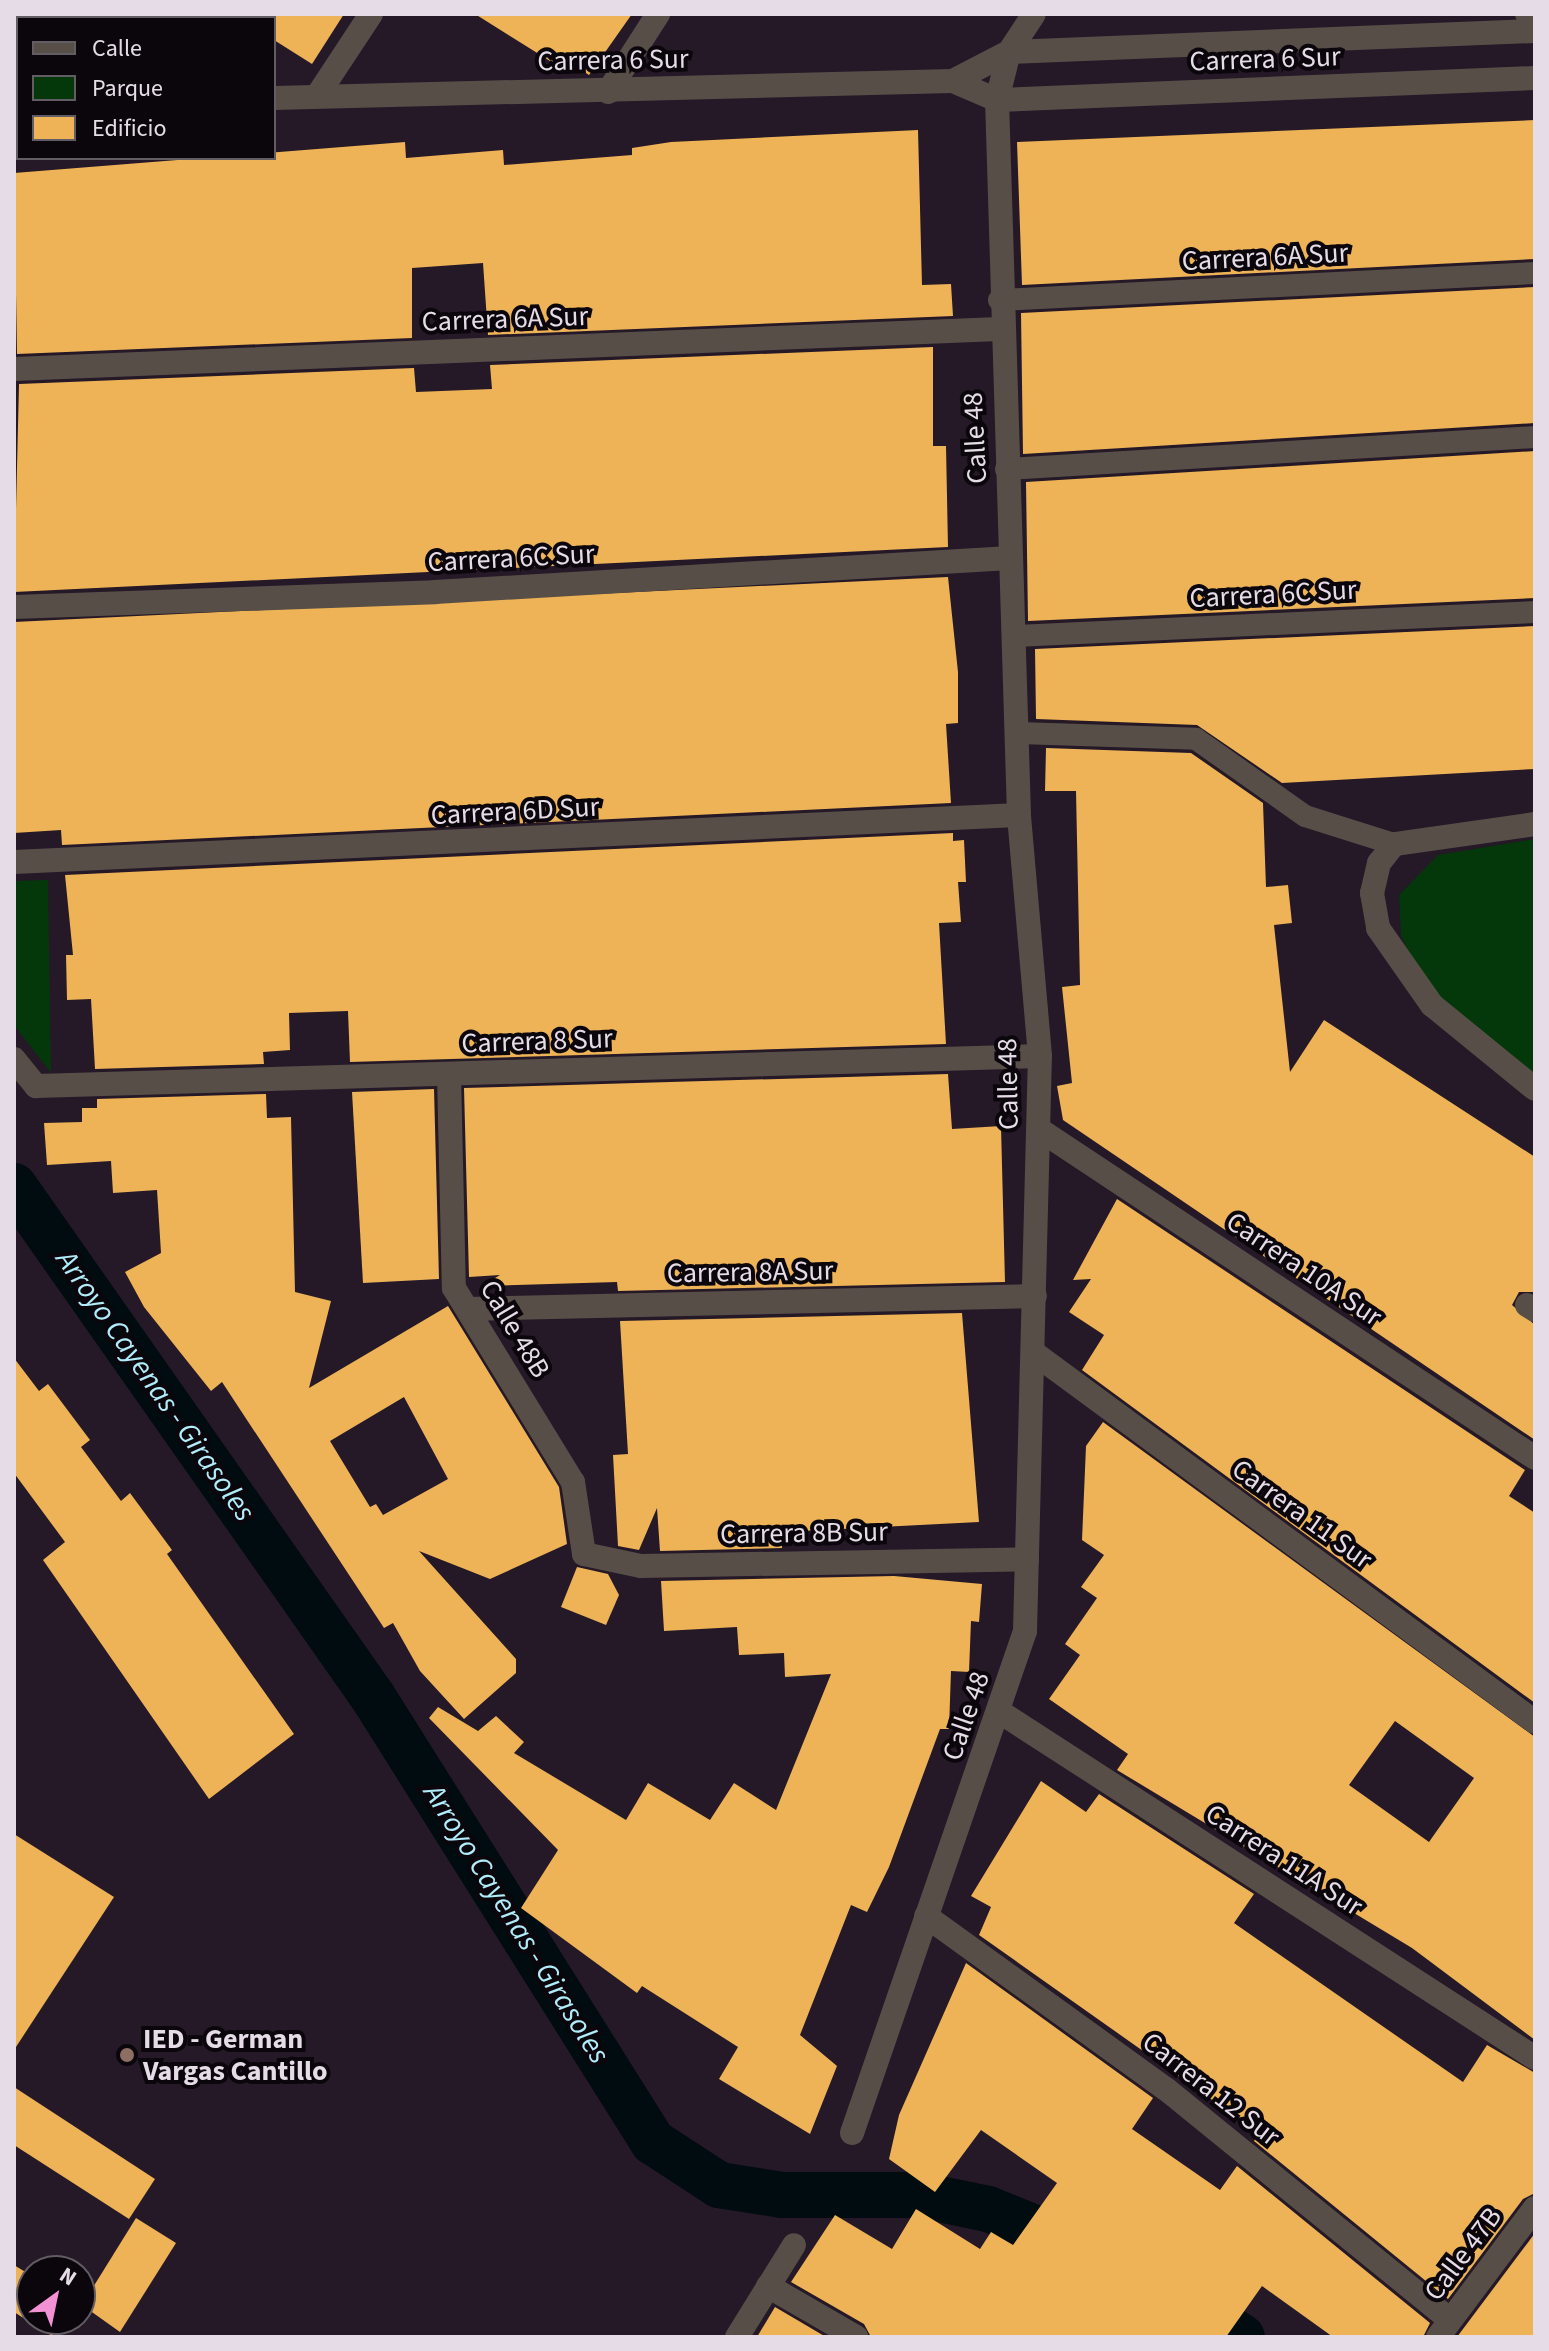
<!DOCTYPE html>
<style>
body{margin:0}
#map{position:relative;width:1549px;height:2351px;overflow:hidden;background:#251827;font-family:"Source Sans 3",sans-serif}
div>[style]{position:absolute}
.green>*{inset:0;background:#04380a}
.canal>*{height:46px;margin:-23px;padding:0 23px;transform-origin:23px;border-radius:23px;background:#000c0f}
.building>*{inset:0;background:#edb356}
.service>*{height:22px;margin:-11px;padding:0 11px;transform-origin:11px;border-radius:11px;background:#574e48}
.minor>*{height:24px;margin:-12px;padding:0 12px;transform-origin:12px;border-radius:12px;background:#574e48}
.tertiary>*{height:24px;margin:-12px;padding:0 12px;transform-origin:12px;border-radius:12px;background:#574e48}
.dots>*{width:22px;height:22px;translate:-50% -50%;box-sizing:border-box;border:4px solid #0b060c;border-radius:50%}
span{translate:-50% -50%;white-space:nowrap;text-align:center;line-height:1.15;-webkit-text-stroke:8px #0b060c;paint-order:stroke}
.street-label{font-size:28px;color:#e5dce7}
.poi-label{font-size:28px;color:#e5dce7;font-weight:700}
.left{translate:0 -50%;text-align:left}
.water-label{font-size:30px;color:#b0ecf9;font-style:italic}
.frame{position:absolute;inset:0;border:16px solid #e5dce7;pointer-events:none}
.legend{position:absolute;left:16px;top:16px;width:260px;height:144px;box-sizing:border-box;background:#0b060c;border:2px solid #625c64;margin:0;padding:10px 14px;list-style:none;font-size:24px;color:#e5dce7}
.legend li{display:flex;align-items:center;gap:16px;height:40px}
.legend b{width:40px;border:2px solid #625c64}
.north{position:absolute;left:16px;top:2255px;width:80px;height:80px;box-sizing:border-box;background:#0b060c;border:2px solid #625c64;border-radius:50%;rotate:33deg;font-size:22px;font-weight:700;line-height:32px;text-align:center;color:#e5dce7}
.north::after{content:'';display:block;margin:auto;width:28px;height:36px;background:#f391d5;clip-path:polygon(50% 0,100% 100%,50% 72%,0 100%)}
</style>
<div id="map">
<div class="green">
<div style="clip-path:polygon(1535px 839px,1535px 1079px,1428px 997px,1401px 935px,1399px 895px,1438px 855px)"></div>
<div style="clip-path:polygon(48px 880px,48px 881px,51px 1073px,14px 1025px,14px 881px)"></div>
</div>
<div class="canal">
<div style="left:14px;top:1186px;width:625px;rotate:54.91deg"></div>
<div style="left:373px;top:1697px;width:526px;rotate:57.82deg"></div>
<div style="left:653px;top:2142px;width:79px;rotate:33.1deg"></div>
<div style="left:719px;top:2185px;width:64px;rotate:9deg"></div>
<div style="left:782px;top:2195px;width:138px"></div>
<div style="left:920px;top:2195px;width:69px;rotate:11.6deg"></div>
<div style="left:988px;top:2209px;width:104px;rotate:22.1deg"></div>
<div style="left:1179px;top:2296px;width:75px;rotate:33.1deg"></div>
</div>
<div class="building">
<div style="clip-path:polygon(274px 14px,344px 14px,312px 64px,274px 40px)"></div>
<div style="clip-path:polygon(475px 14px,632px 14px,589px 75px,563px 58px,558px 66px)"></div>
<div style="clip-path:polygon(1535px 120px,1535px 259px,1022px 285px,1017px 142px)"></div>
<div style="clip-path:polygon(918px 130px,922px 285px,951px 284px,953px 316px,488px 335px,483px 263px,412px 268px,412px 338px,17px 354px,14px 173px,405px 142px,406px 158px,503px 150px,504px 165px,632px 155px,632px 148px,671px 142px)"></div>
<div style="clip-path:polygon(1535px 287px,1535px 423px,1023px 454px,1021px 313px)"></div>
<div style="clip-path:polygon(933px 347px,933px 446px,946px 446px,948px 547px,14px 592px,19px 384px,414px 368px,416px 392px,492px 389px,490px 365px)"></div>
<div style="clip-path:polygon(1535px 451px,1535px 598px,1028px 621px,1026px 482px)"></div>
<div style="clip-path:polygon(948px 577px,958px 672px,958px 723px,946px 724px,951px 803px,62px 845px,61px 830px,14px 833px,14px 622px)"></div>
<div style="clip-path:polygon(1535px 626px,1535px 769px,1282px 783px,1197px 725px,1036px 719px,1035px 649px)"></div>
<div style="clip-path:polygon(1046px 748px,1191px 753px,1263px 803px,1266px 887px,1288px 885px,1292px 923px,1274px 925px,1290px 1072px,1324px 1020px,1535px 1157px,1535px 1292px,1519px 1292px,1512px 1305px,1535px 1325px,1535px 1440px,1063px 1120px,1057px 1086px,1072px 1083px,1062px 987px,1080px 985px,1076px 791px,1045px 791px)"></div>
<div style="clip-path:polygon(953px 833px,953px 841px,964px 840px,966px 882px,958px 882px,961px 922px,939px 923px,946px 1044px,350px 1062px,348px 1011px,289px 1013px,290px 1050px,263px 1052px,264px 1064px,95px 1069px,91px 999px,67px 1000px,66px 955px,73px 955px,65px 875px)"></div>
<div style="clip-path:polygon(948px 1074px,952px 1129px,1001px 1126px,1005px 1282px,618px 1291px,617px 1282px,482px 1286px,500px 1275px,469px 1277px,464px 1088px)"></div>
<div style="clip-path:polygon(434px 1089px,439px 1279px,363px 1283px,352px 1092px)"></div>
<div style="clip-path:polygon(evenodd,266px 1094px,267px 1118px,291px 1117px,295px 1292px,331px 1301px,309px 1388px,448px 1306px,559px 1487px,567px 1544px,490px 1579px,419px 1551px,516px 1659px,516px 1673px,464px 1719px,420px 1671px,393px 1623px,384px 1628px,222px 1382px,211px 1391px,144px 1307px,125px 1272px,161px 1253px,157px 1190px,113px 1193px,111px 1161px,47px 1165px,44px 1123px,82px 1122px,82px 1108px,97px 1108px,97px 1099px,266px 1094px,404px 1397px,448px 1479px,383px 1515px,376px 1504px,370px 1507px,330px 1441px,404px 1397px)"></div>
<div style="clip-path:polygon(1117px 1199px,1525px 1470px,1509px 1496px,1535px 1513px,1535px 1703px,1082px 1370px,1104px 1335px,1069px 1312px,1091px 1279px,1073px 1280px)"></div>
<div style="clip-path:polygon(962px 1313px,979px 1522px,782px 1532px,782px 1548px,660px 1551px,657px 1508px,639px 1550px,618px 1546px,613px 1455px,628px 1454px,620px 1321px)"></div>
<div style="clip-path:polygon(14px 1358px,39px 1391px,48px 1384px,90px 1440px,81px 1447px,121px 1501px,130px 1493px,172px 1550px,167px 1554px,294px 1734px,209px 1799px,43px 1560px,65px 1542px,14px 1473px)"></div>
<div style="clip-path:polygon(evenodd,1103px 1422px,1535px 1737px,1535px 2040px,1412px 1948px,1117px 1770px,1128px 1754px,1049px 1699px,1080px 1655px,1065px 1644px,1097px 1598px,1081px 1587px,1104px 1555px,1082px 1540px,1086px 1446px,1103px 1422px,1395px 1721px,1474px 1778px,1429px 1842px,1349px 1785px,1395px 1721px)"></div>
<div style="clip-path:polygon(577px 1567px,608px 1574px,619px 1595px,606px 1625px,561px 1607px)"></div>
<div style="clip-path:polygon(894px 1576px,982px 1584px,979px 1622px,971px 1621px,969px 1672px,951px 1671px,949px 1729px,940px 1729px,889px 1867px,867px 1912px,851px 1905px,800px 2035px,837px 2066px,810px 2134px,719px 2079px,738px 2047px,642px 1986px,637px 1993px,521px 1908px,558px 1850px,429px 1718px,438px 1707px,478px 1731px,496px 1716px,524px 1742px,514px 1753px,626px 1820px,648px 1783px,710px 1820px,734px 1783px,776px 1810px,831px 1674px,785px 1677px,784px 1653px,739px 1655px,737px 1627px,664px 1631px,661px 1581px)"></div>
<div style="clip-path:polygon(1041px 1781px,1086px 1812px,1099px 1794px,1254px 1894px,1234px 1923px,1463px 2082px,1487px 2045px,1535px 2073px,1535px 2193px,1523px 2199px,1448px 2299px,1254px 2141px,1259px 2133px,979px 1935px,991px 1907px,971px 1896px)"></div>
<div style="clip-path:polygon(14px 1834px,114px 1897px,14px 2050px)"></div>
<div style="clip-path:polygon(966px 1963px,1153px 2098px,1132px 2129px,1220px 2190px,1237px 2166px,1430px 2323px,1423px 2337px,1333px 2337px,1262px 2286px,1226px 2337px,871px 2337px,864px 2324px,791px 2282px,835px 2215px,892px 2249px,916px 2209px,980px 2249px,991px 2232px,1013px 2245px,1057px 2183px,981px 2130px,935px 2192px,889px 2159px,899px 2115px)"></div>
<div style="clip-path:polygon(14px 2087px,155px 2179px,129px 2219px,14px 2145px)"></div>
<div style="clip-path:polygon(136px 2218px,176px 2243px,120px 2332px,82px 2305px)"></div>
<div style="clip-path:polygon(1535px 2233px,1535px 2337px,1457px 2337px)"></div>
<div style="clip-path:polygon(14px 2265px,32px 2276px,32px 2319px,64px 2319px,52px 2336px,14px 2312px)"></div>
<div style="clip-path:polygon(775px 2307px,826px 2337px,757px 2337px)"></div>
</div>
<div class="service">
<div style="left:1526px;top:14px;width:11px;rotate:34deg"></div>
<div style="left:999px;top:300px;width:537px;rotate:-2.88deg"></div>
<div style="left:1006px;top:469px;width:530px;rotate:-3.46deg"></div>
<div style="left:1014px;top:636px;width:522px;rotate:-2.64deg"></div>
<div style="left:1019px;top:733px;width:177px;rotate:1.9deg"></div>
<div style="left:1196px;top:739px;width:133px;rotate:35.2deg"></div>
<div style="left:1305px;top:816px;width:93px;rotate:17.5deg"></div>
</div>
<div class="minor">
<div style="left:71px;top:18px;width:5px;rotate:-53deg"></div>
<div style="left:608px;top:92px;width:93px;rotate:-57.3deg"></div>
<div style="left:317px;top:96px;width:98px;rotate:-56.6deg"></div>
<div style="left:14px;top:369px;width:986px;rotate:-2.33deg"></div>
<div style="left:14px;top:607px;width:421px;rotate:-2deg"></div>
<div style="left:435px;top:592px;width:576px;rotate:-3.38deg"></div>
<div style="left:1535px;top:824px;width:142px;rotate:171.9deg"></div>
<div style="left:1394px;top:844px;width:24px;rotate:128deg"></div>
<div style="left:1379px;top:863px;width:31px;rotate:103deg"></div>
<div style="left:1372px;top:893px;width:36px;rotate:80deg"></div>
<div style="left:1378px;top:928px;width:94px;rotate:55deg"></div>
<div style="left:1432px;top:1005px;width:133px;rotate:39.2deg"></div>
<div style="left:14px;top:862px;width:1006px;rotate:-2.68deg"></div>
<div style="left:14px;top:1059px;width:35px;rotate:51deg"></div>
<div style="left:36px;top:1086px;width:1004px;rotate:-1.71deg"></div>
<div style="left:449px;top:1074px;width:214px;rotate:88.7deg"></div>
<div style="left:454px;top:1288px;width:228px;rotate:58.5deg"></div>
<div style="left:573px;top:1482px;width:73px;rotate:81.3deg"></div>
<div style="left:584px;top:1554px;width:58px;rotate:11.9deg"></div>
<div style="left:641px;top:1566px;width:386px;rotate:-1deg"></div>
<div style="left:1040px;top:1130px;width:594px;rotate:33.53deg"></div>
<div style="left:1527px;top:1305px;width:9px;rotate:32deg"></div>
<div style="left:468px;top:1309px;width:567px;rotate:-1.31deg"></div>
<div style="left:1034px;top:1353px;width:622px;rotate:36.37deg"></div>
<div style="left:1000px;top:1712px;width:637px;rotate:32.89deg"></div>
<div style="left:926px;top:1916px;width:296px;rotate:35.8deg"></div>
<div style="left:1166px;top:2089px;width:366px;rotate:39.1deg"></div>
<div style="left:852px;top:2133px;width:531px;rotate:-70.98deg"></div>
<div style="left:1025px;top:1631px;width:575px;rotate:-88.51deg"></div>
<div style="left:1040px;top:1056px;width:242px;rotate:-95deg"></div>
<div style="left:1019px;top:815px;width:715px;rotate:-91.76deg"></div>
<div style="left:997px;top:100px;width:49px;rotate:-76deg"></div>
<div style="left:1009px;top:52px;width:45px;rotate:-56.7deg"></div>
<div style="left:768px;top:2286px;width:102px;rotate:30.1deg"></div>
<div style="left:737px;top:2337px;width:108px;rotate:-58.2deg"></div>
<div style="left:1438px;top:2337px;width:161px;rotate:-53.1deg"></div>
</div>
<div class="tertiary">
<div style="left:14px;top:73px;width:4px;rotate:27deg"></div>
<div style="left:953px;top:81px;width:63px;rotate:-27.4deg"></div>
<div style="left:1009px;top:52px;width:526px;rotate:-2.29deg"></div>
<div style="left:274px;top:98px;width:679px;rotate:-1.43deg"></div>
<div style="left:953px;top:81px;width:48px;rotate:23.4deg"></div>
<div style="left:997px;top:100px;width:538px;rotate:-2.34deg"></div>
</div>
<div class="dots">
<div style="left:127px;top:2055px;background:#8d6e63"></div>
</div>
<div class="street-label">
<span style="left:1265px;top:59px;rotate:-2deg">Carrera 6 Sur</span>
<span style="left:613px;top:60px;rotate:-1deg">Carrera 6 Sur</span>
<span style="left:1265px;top:257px;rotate:-3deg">Carrera 6A Sur</span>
<span style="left:505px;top:319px;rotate:-2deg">Carrera 6A Sur</span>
<span style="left:975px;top:438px;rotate:-93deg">Calle 48</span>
<span style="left:511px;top:558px;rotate:-3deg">Carrera 6C Sur</span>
<span style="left:1273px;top:594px;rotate:-3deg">Carrera 6C Sur</span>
<span style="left:515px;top:811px;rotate:-3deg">Carrera 6D Sur</span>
<span style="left:537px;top:1041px;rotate:-2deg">Carrera 8 Sur</span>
<span style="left:1008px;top:1084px;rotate:-91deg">Calle 48</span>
<span style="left:1304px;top:1269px;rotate:34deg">Carrera 10A Sur</span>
<span style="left:750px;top:1272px;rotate:-1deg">Carrera 8A Sur</span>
<span style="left:515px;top:1329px;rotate:59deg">Calle 48B</span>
<span style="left:1302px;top:1514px;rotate:36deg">Carrera 11 Sur</span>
<span style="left:804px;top:1533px;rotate:-1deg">Carrera 8B Sur</span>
<span style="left:966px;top:1716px;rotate:-71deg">Calle 48</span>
<span style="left:1284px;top:1860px;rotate:33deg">Carrera 11A Sur</span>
<span style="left:1211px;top:2089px;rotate:38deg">Carrera 12 Sur</span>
<span style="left:1463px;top:2254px;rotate:-53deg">Calle 47B</span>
</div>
<div class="poi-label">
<span class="left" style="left:143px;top:2055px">IED - German<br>Vargas Cantillo</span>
</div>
<div class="water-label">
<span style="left:155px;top:1386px;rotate:55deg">Arroyo Cayenas - Girasoles</span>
<span style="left:516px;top:1924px;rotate:58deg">Arroyo Cayenas - Girasoles</span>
</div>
<div class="frame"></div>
<ul class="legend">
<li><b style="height:10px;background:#574e48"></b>Calle</li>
<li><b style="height:22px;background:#04380a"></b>Parque</li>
<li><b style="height:22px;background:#edb356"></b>Edificio</li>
</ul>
<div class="north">N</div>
</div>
